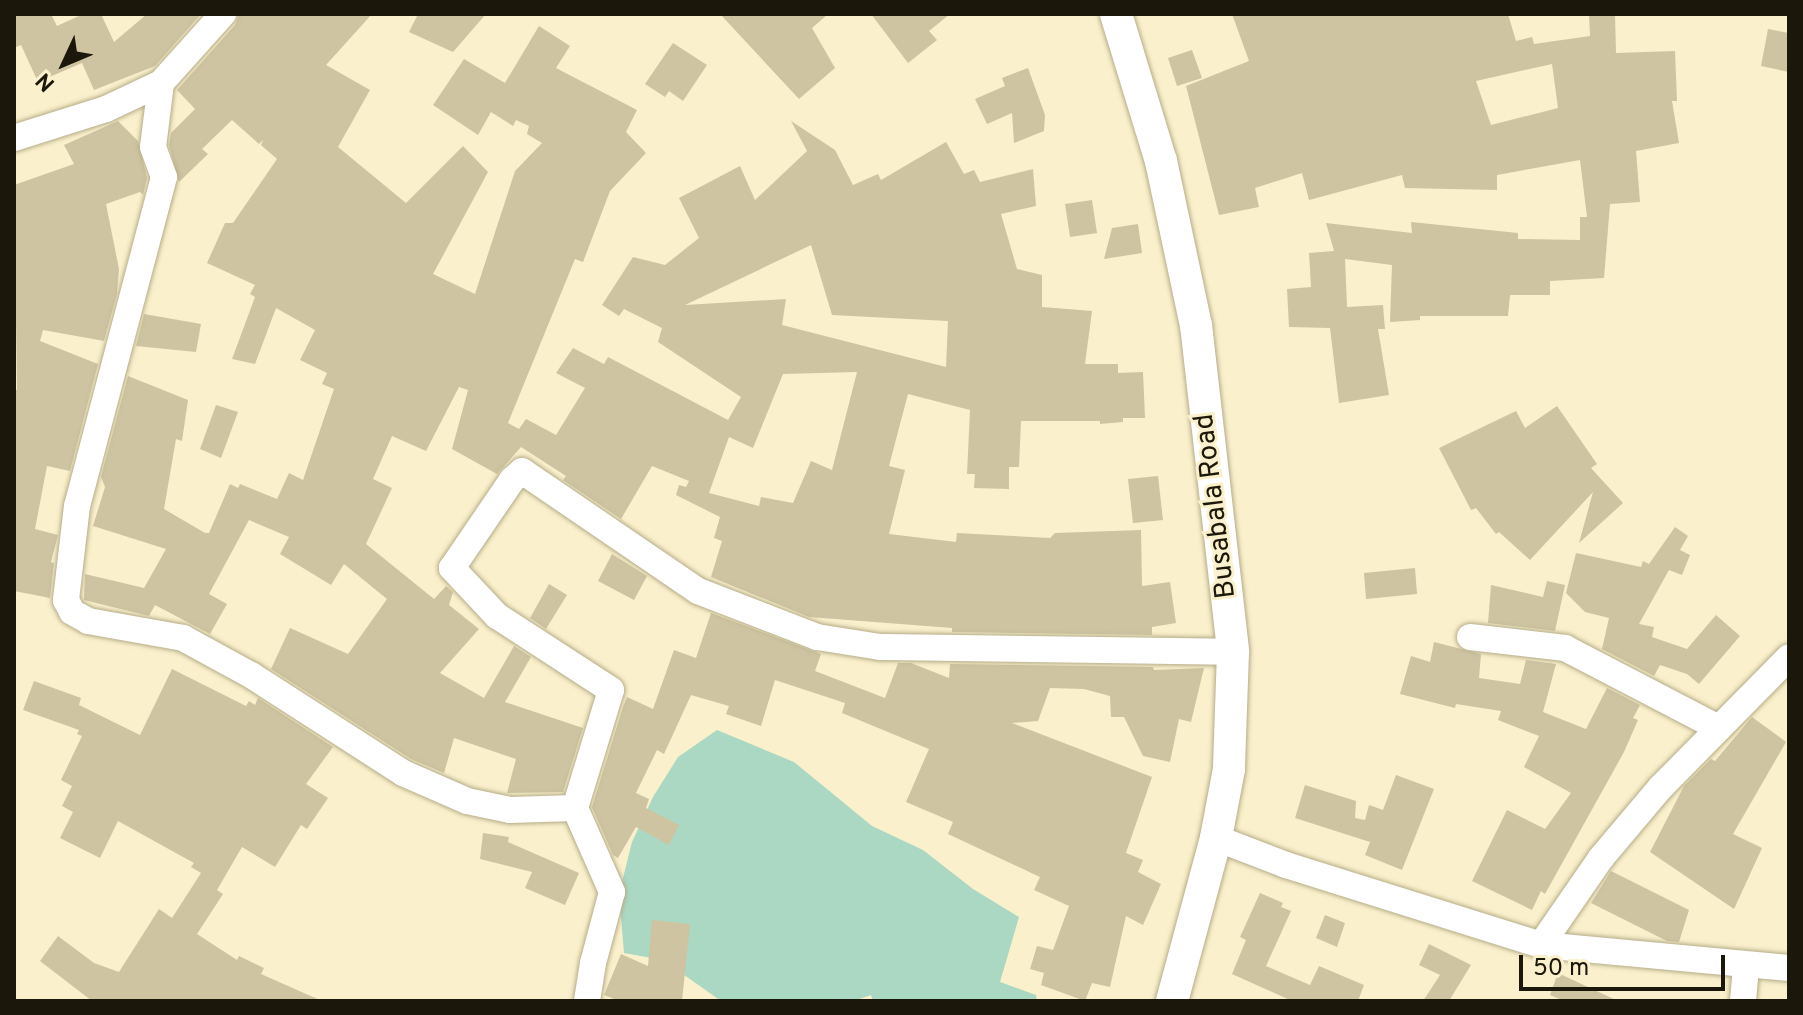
<!DOCTYPE html>
<style>
body{margin:0}
#map{position:relative;width:1803px;height:1015px;overflow:hidden;background:#faf0cb;font-family:Overpass,sans-serif}
div>[style]{position:absolute}
.green>*{inset:0;background:#aad8c2}
.building>*{inset:0;background:#cec4a1}
.roads{filter:drop-shadow(0 0 2px #b5ac89) drop-shadow(0 0 2px #b5ac89)}
.minor>*{height:26px;margin:-13px;padding:0 13px;transform-origin:13px;border-radius:13px;background:#fff}
.tertiary>*{height:32px;margin:-16px;padding:0 16px;transform-origin:16px;border-radius:16px;background:#fff}
span{translate:-50% -50%;white-space:nowrap;text-align:center;line-height:1.15;-webkit-text-stroke:6px #faf0cb;paint-order:stroke}
.street-label{font-size:28px;color:#1b170a}
.frame{position:absolute;inset:0;border:16px solid #1b170a;pointer-events:none}
.north{position:absolute;left:24px;top:24px;width:80px;height:80px;-webkit-text-stroke:6px #faf0cb;paint-order:stroke;rotate:226deg;font-size:22px;font-weight:700;line-height:32px;text-align:center;color:#1b170a}
.north::after{content:'';display:block;margin:auto;width:28px;height:36px;background:#1b170a;clip-path:polygon(50% 0,100% 100%,50% 72%,0 100%)}
.scale{position:absolute;left:1519px;top:955px;width:206px;height:36px;box-sizing:border-box;border:4px solid #1b170a;border-top:0;padding-left:10px;font-size:24px;line-height:28px;white-space:nowrap;color:#1b170a;-webkit-text-stroke:6px #faf0cb;paint-order:stroke}
</style>
<div id="map">
<div class="green">
<div style="clip-path:polygon(717px 730px,794px 762px,872px 826px,923px 850px,973px 889px,1019px 917px,1000px 982px,1036px 995px,1037px 1001px,873px 1001px,871px 995px,854px 1001px,721px 1001px,663px 960px,624px 953px,619px 894px,632px 842px,653px 797px,678px 757px)"></div>
</div>
<div class="building">
<div style="clip-path:polygon(14px 14px,51px 14px,57px 26px,83px 14px,101px 14px,114px 42px,147px 14px,201px 14px,155px 66px,94px 90px,82px 63px,38px 82px,21px 45px,14px 48px)"></div>
<div style="clip-path:polygon(evenodd,239px 14px,372px 14px,326px 65px,370px 90px,338px 147px,406px 203px,463px 146px,488px 172px,433px 274px,475px 294px,515px 171px,542px 143px,527px 134px,529px 126px,516px 120px,513px 126px,491px 112px,478px 135px,433px 105px,464px 59px,505px 83px,539px 26px,570px 46px,556px 68px,637px 110px,626px 132px,646px 153px,610px 191px,583px 262px,575px 259px,508px 423px,519px 429px,526px 419px,556px 435px,585px 388px,556px 373px,573px 348px,604px 364px,608px 357px,728px 420px,741px 397px,658px 342px,662px 328px,624px 309px,619px 316px,602px 305px,633px 257px,665px 265px,699px 238px,679px 198px,740px 166px,755px 200px,807px 151px,791px 121px,835px 150px,853px 185px,878px 174px,881px 180px,946px 142px,964px 174px,974px 170px,980px 182px,1033px 169px,1036px 206px,1001px 214px,1017px 269px,1042px 275px,1042px 307px,1092px 311px,1085px 364px,1118px 364px,1118px 373px,1143px 372px,1145px 418px,1123px 418px,1123px 422px,1100px 424px,1100px 421px,1021px 421px,1019px 467px,1009px 467px,1009px 489px,974px 488px,975px 474px,967px 474px,970px 410px,908px 394px,889px 466px,905px 470px,889px 534px,956px 542px,957px 533px,1050px 538px,1055px 533px,1141px 530px,1142px 586px,1170px 582px,1176px 623px,1152px 627px,1152px 635px,952px 632px,952px 628px,809px 617px,711px 577px,722px 541px,714px 538px,720px 517px,676px 495px,679px 485px,686px 487px,689px 481px,652px 466px,621px 519px,563px 480px,566px 476px,521px 447px,497px 474px,452px 449px,468px 390px,459px 387px,426px 451px,392px 436px,373px 479px,392px 488px,366px 544px,434px 599px,446px 586px,453px 592px,449px 605px,479px 629px,440px 673px,484px 698px,514px 646px,531px 657px,505px 702px,583px 728px,563px 792px,507px 793px,516px 759px,454px 738px,444px 773px,411px 759px,271px 669px,290px 628px,348px 654px,387px 599px,344px 564px,331px 585px,280px 554px,289px 537px,249px 520px,209px 594px,227px 604px,210px 634px,155px 605px,149px 616px,84px 600px,85px 574px,144px 588px,166px 549px,93px 526px,105px 487px,101px 477px,128px 376px,188px 400px,182px 441px,176px 439px,164px 509px,205px 533px,209px 533px,230px 484px,238px 488px,240px 484px,277px 499px,289px 473px,303px 480px,334px 389px,322px 384px,327px 373px,300px 360px,315px 330px,276px 308px,255px 364px,232px 359px,255px 297px,250px 294px,255px 285px,207px 263px,225px 223px,233px 223px,277px 159px,261px 145px,263px 140px,259px 144px,232px 120px,202px 149px,208px 154px,179px 182px,169px 145px,171px 133px,195px 109px,177px 90px,235px 25px,239px 14px,811px 245px,832px 315px,948px 321px,946px 367px,782px 325px,786px 299px,685px 305px,811px 245px,239px 14px,857px 372px,832px 470px,811px 461px,793px 503px,761px 497px,759px 506px,709px 493px,729px 437px,753px 448px,783px 374px,857px 372px)"></div>
<div style="clip-path:polygon(418px 14px,486px 14px,453px 52px,409px 32px)"></div>
<div style="clip-path:polygon(720px 14px,828px 14px,812px 28px,835px 68px,799px 99px)"></div>
<div style="clip-path:polygon(871px 14px,950px 14px,929px 31px,937px 40px,908px 63px)"></div>
<div style="clip-path:polygon(evenodd,1232px 14px,1508px 14px,1516px 41px,1532px 37px,1534px 44px,1590px 36px,1589px 14px,1615px 14px,1616px 53px,1675px 51px,1677px 101px,1672px 101px,1679px 143px,1636px 151px,1640px 202px,1610px 204px,1604px 278px,1550px 281px,1550px 295px,1510px 295px,1508px 316px,1420px 316px,1420px 320px,1390px 322px,1392px 265px,1345px 259px,1347px 307px,1383px 305px,1385px 329px,1378px 329px,1389px 395px,1339px 403px,1330px 328px,1289px 327px,1287px 289px,1311px 287px,1309px 253px,1334px 251px,1326px 223px,1412px 233px,1411px 222px,1518px 233px,1518px 239px,1580px 240px,1580px 217px,1587px 217px,1580px 160px,1497px 175px,1497px 190px,1405px 188px,1402px 175px,1309px 200px,1302px 173px,1255px 188px,1259px 207px,1219px 215px,1186px 86px,1249px 61px,1232px 14px,1552px 64px,1558px 108px,1491px 125px,1476px 81px,1552px 64px)"></div>
<div style="clip-path:polygon(1768px 29px,1789px 33px,1789px 72px,1761px 66px)"></div>
<div style="clip-path:polygon(673px 43px,707px 65px,683px 101px,669px 91px,665px 97px,645px 84px)"></div>
<div style="clip-path:polygon(1192px 50px,1202px 78px,1177px 86px,1168px 58px)"></div>
<div style="clip-path:polygon(1028px 68px,1045px 115px,1044px 131px,1014px 143px,1012px 113px,987px 124px,975px 99px,1005px 86px,1002px 78px)"></div>
<div style="clip-path:polygon(118px 121px,138px 141px,147px 178px,143px 195px,140px 192px,106px 204px,119px 269px,117px 294px,104px 341px,43px 330px,40px 341px,98px 364px,70px 471px,47px 466px,35px 529px,58px 535px,51px 562px,54px 563px,50px 598px,14px 591px,14px 389px,17px 390px,14px 185px,74px 164px,64px 145px)"></div>
<div style="clip-path:polygon(1092px 200px,1097px 233px,1070px 237px,1065px 204px)"></div>
<div style="clip-path:polygon(1138px 224px,1142px 253px,1104px 259px,1112px 228px)"></div>
<div style="clip-path:polygon(144px 314px,201px 324px,196px 352px,136px 346px)"></div>
<div style="clip-path:polygon(216px 405px,238px 412px,221px 458px,200px 449px)"></div>
<div style="clip-path:polygon(1557px 406px,1597px 464px,1591px 468px,1623px 503px,1579px 543px,1593px 492px,1530px 560px,1499px 532px,1496px 534px,1476px 508px,1471px 510px,1439px 448px,1516px 411px,1525px 428px)"></div>
<div style="clip-path:polygon(1158px 476px,1163px 520px,1133px 523px,1128px 479px)"></div>
<div style="clip-path:polygon(1675px 527px,1688px 536px,1680px 550px,1690px 555px,1682px 575px,1669px 570px,1639px 624px,1654px 627px,1652px 637px,1687px 649px,1716px 615px,1740px 636px,1699px 684px,1687px 674px,1660px 665px,1654px 676px,1602px 649px,1609px 618px,1585px 612px,1566px 593px,1576px 553px,1641px 567px,1643px 561px,1649px 564px)"></div>
<div style="clip-path:polygon(612px 554px,647px 576px,634px 600px,598px 581px)"></div>
<div style="clip-path:polygon(1415px 568px,1417px 594px,1366px 599px,1364px 573px)"></div>
<div style="clip-path:polygon(1547px 581px,1565px 585px,1555px 631px,1488px 623px,1491px 585px,1543px 597px)"></div>
<div style="clip-path:polygon(549px 584px,567px 595px,546px 629px,530px 618px)"></div>
<div style="clip-path:polygon(711px 613px,821px 654px,815px 671px,885px 698px,898px 663px,911px 663px,949px 678px,950px 664px,1153px 667px,1154px 670px,1204px 668px,1191px 722px,1179px 719px,1170px 762px,1143px 756px,1124px 717px,1111px 717px,1110px 696px,1084px 689px,1050px 688px,1038px 721px,1012px 723px,1152px 777px,1126px 853px,1143px 860px,1138px 872px,1161px 884px,1143px 925px,1126px 916px,1110px 987px,1092px 983px,1085px 1001px,1041px 985px,1044px 973px,1030px 969px,1037px 946px,1053px 950px,1069px 906px,1034px 890px,1040px 877px,948px 834px,953px 822px,906px 802px,929px 749px,842px 713px,845px 703px,775px 680px,761px 726px,726px 714px,729px 706px,691px 695px,664px 754px,657px 750px,636px 793px,649px 799px,646px 808px,679px 825px,669px 845px,636px 827px,618px 858px,613px 855px,592px 807px,623px 707px,627px 697px,653px 709px,674px 650px,696px 658px)"></div>
<div style="clip-path:polygon(1434px 642px,1481px 654px,1479px 678px,1520px 684px,1526px 660px,1556px 664px,1543px 712px,1586px 729px,1607px 688px,1640px 705px,1633px 718px,1638px 720px,1624px 752px,1545px 894px,1541px 891px,1532px 910px,1472px 881px,1507px 810px,1545px 829px,1571px 793px,1524px 767px,1539px 736px,1498px 720px,1501px 711px,1456px 704px,1455px 708px,1400px 694px,1411px 656px,1430px 662px)"></div>
<div style="clip-path:polygon(172px 669px,246px 706px,249px 701px,255px 705px,258px 698px,333px 747px,306px 784px,328px 798px,307px 829px,301px 825px,275px 867px,242px 847px,217px 890px,223px 894px,197px 934px,237px 960px,239px 956px,264px 968px,261px 974px,322px 1001px,92px 1001px,40px 961px,58px 936px,94px 963px,119px 972px,159px 909px,172px 918px,201px 873px,191px 867px,194px 863px,118px 821px,100px 858px,60px 838px,73px 812px,62px 806px,72px 786px,61px 780px,82px 736px,77px 734px,79px 730px,23px 710px,34px 681px,81px 698px,79px 705px,140px 735px)"></div>
<div style="clip-path:polygon(1752px 717px,1786px 742px,1733px 834px,1762px 848px,1734px 909px,1650px 852px,1684px 786px,1711px 759px,1715px 761px)"></div>
<div style="clip-path:polygon(1396px 775px,1434px 789px,1402px 870px,1365px 855px,1370px 842px,1295px 818px,1305px 785px,1356px 801px,1355px 818px,1365px 820px,1369px 805px,1383px 810px)"></div>
<div style="clip-path:polygon(483px 833px,509px 837px,508px 842px,579px 873px,565px 905px,525px 888px,532px 872px,480px 859px)"></div>
<div style="clip-path:polygon(1611px 871px,1689px 910px,1679px 942px,1667px 941px,1591px 903px)"></div>
<div style="clip-path:polygon(1260px 893px,1283px 903px,1281px 907px,1291px 911px,1266px 966px,1310px 985px,1319px 966px,1364px 985px,1358px 1001px,1292px 1001px,1232px 974px,1246px 940px,1240px 937px)"></div>
<div style="clip-path:polygon(1325px 915px,1345px 923px,1337px 947px,1316px 938px)"></div>
<div style="clip-path:polygon(652px 920px,690px 924px,682px 1001px,619px 1001px,604px 995px,621px 954px,648px 966px)"></div>
<div style="clip-path:polygon(1429px 944px,1471px 965px,1449px 1001px,1423px 1001px,1440px 975px,1419px 965px)"></div>
<div style="clip-path:polygon(1558px 973px,1618px 1001px,1564px 1001px,1550px 995px)"></div>
</div>
<div class="roads">
<div class="minor">
<div style="left:161px;top:83px;width:64px;rotate:97.1deg"></div>
<div style="left:153px;top:147px;width:32px;rotate:70deg"></div>
<div style="left:164px;top:177px;width:340px;rotate:104.8deg"></div>
<div style="left:77px;top:506px;width:95px;rotate:96.7deg"></div>
<div style="left:66px;top:600px;width:13px;rotate:63deg"></div>
<div style="left:72px;top:612px;width:18px;rotate:29deg"></div>
<div style="left:88px;top:621px;width:97px;rotate:10.1deg"></div>
<div style="left:183px;top:638px;width:77px;rotate:28.6deg"></div>
<div style="left:251px;top:675px;width:181px;rotate:32.8deg"></div>
<div style="left:403px;top:773px;width:70px;rotate:23.6deg"></div>
<div style="left:467px;top:801px;width:44px;rotate:11.8deg"></div>
<div style="left:510px;top:810px;width:65px;rotate:-1.8deg"></div>
<div style="left:575px;top:808px;width:92px;rotate:66.2deg"></div>
<div style="left:612px;top:892px;width:73px;rotate:105deg"></div>
<div style="left:593px;top:963px;width:38px;rotate:99deg"></div>
<div style="left:14px;top:138px;width:96px;rotate:-17.5deg"></div>
<div style="left:106px;top:109px;width:61px;rotate:-25.3deg"></div>
<div style="left:161px;top:83px;width:93px;rotate:-48.1deg"></div>
<div style="left:1470px;top:637px;width:96px;rotate:6.6deg"></div>
<div style="left:1565px;top:648px;width:171px;rotate:27.5deg"></div>
<div style="left:575px;top:808px;width:123px;rotate:-73deg"></div>
<div style="left:611px;top:690px;width:136px;rotate:-147deg"></div>
<div style="left:497px;top:616px;width:66px;rotate:-133.2deg"></div>
<div style="left:452px;top:568px;width:107px;rotate:-55.7deg"></div>
<div style="left:512px;top:480px;width:13px;rotate:-42deg"></div>
<div style="left:522px;top:471px;width:213px;rotate:34.3deg"></div>
<div style="left:698px;top:591px;width:128px;rotate:21.1deg"></div>
<div style="left:817px;top:637px;width:64px;rotate:9deg"></div>
<div style="left:880px;top:647px;width:353px;rotate:0.8deg"></div>
<div style="left:1216px;top:838px;width:75px;rotate:21.1deg"></div>
<div style="left:1286px;top:865px;width:267px;rotate:17.4deg"></div>
<div style="left:1541px;top:945px;width:249px;rotate:5.3deg"></div>
<div style="left:1541px;top:945px;width:106px;rotate:-55.4deg"></div>
<div style="left:1601px;top:858px;width:93px;rotate:-49.8deg"></div>
<div style="left:1661px;top:787px;width:182px;rotate:-45.4deg"></div>
<div style="left:1743px;top:1001px;width:36px;rotate:-85deg"></div>
</div>
<div class="tertiary">
<div style="left:1116px;top:14px;width:154px;rotate:73deg"></div>
<div style="left:1161px;top:161px;width:168px;rotate:78deg"></div>
<div style="left:1196px;top:325px;width:329px;rotate:83.5deg"></div>
<div style="left:1233px;top:652px;width:117px;rotate:92deg"></div>
<div style="left:1229px;top:769px;width:70px;rotate:100.7deg"></div>
<div style="left:1216px;top:838px;width:169px;rotate:105.1deg"></div>
</div>
</div>
<div class="street-label">
<span style="left:1216px;top:506px;rotate:-97deg">Busabala Road</span>
</div>
<div class="frame"></div>
<div class="north">N</div>
<div class="scale">50 m</div>
</div>
